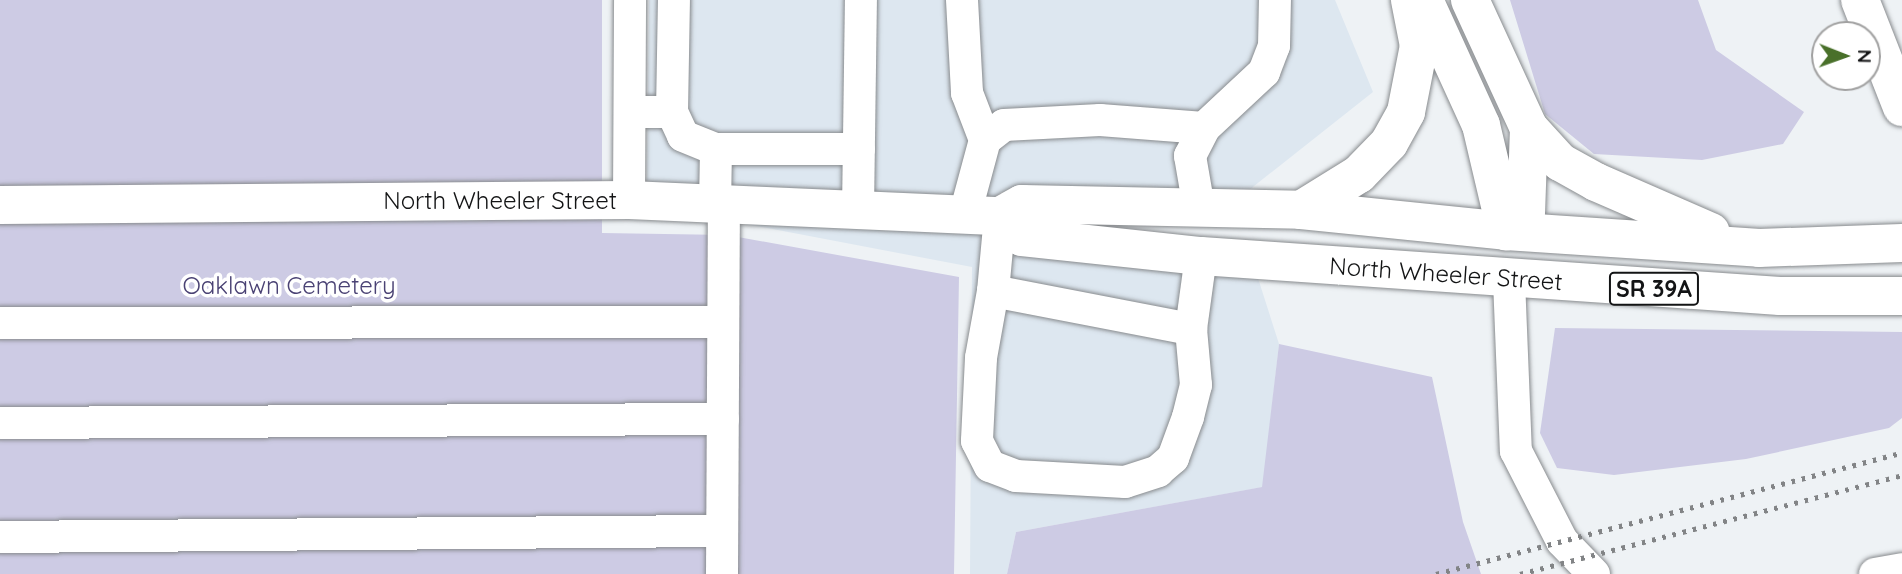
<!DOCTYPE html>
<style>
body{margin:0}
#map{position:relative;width:1902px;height:574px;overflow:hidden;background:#eef2f5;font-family:Quicksand,sans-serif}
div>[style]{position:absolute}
.built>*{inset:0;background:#dde7f0}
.green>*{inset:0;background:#cdcbe4}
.roads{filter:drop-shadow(0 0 2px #888b8e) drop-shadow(0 0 2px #888b8e)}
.minor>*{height:32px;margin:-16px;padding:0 16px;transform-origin:16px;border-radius:16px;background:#fff}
.major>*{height:38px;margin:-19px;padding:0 19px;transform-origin:19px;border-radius:19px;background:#fff}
.highway>*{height:38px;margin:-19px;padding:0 19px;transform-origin:19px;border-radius:19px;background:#fff}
.rail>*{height:5px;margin-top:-2.5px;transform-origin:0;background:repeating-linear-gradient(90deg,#828486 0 3.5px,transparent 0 10.5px)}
span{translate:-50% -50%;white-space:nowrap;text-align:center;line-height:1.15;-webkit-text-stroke:7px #fff;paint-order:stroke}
.shield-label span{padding:2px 5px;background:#fff;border:2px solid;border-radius:5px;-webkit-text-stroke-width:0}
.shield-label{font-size:23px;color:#131415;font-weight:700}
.street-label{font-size:24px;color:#131415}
.park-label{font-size:24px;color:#4a4274}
.north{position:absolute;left:1811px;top:21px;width:70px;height:70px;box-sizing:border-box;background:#fff;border:2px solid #a1a1a1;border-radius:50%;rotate:91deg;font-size:19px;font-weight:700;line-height:28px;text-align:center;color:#131415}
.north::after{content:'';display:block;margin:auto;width:24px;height:32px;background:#49702a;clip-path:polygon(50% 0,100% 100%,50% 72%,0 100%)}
</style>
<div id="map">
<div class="built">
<div style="clip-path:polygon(649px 0,1335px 0,1373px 92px,1244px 194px,1001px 192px,993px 199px,647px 185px)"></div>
<div style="clip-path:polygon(618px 217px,989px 231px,1257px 275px,1279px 344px,1263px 487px,1016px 532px,1007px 574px,970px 574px,972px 267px,730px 221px)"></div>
</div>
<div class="green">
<div style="clip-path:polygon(0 0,602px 0,602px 233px,727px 235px,959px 277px,954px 574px,0 574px)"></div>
<div style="clip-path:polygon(1510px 0,1698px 0,1716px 50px,1804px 112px,1783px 144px,1702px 160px,1594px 154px,1545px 114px)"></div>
<div style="clip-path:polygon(1555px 328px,1902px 332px,1902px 418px,1889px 428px,1746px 459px,1614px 475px,1557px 468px,1540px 433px)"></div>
<div style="clip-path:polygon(1279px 344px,1432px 377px,1463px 522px,1481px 574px,1007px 574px,1016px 532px,1262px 487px)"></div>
</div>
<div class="roads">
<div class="minor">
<div style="left:962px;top:0;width:93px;rotate:86.9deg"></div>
<div style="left:967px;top:93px;width:50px;rotate:69deg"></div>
<div style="left:630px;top:112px;width:42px"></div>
<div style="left:672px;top:112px;width:112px;rotate:-89deg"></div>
<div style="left:672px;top:112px;width:26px;rotate:65deg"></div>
<div style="left:683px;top:136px;width:35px;rotate:22deg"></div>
<div style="left:716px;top:149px;width:55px;rotate:91deg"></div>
<div style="left:716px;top:149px;width:143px"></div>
<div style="left:629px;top:200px;width:200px;rotate:-89.7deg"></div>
<div style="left:1199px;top:208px;width:53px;rotate:-99.8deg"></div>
<div style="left:1190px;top:156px;width:31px;rotate:-63deg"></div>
<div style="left:1204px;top:128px;width:82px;rotate:-43deg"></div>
<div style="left:1264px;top:72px;width:28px;rotate:-69deg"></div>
<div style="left:1274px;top:46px;width:46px;rotate:-88.8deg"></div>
<div style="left:858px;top:210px;width:210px;rotate:-89.2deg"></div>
<div style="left:965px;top:214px;width:77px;rotate:-74.9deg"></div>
<div style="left:985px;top:140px;width:24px;rotate:-38deg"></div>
<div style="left:1004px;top:125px;width:96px;rotate:-3deg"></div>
<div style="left:1100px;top:120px;width:104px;rotate:4.4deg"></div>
<div style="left:1000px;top:216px;width:75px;rotate:95.3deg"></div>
<div style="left:993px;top:291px;width:202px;rotate:10.9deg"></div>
<div style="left:1509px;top:280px;width:171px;rotate:87.7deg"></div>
<div style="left:1516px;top:451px;width:101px;rotate:62.9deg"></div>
<div style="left:1562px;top:541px;width:46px;rotate:45.9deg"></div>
<div style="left:993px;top:291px;width:68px;rotate:100.2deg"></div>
<div style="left:981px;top:358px;width:83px;rotate:92.8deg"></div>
<div style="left:977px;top:441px;width:28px;rotate:63deg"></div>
<div style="left:990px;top:466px;width:28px;rotate:21deg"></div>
<div style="left:1016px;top:476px;width:109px;rotate:3.2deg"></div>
<div style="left:1125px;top:482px;width:35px;rotate:-18deg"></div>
<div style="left:1158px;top:471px;width:20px;rotate:-41deg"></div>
<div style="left:1173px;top:458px;width:44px;rotate:-69.9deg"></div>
<div style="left:1188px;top:417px;width:33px;rotate:-76deg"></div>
<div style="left:1196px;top:385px;width:56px;rotate:-95.1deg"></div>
<div style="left:1191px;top:329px;width:74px;rotate:-82.2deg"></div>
<div style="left:0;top:323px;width:723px;rotate:-0.08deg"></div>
<div style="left:0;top:423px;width:723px;rotate:-0.32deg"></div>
<div style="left:0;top:537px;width:722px;rotate:-0.48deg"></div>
<div style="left:722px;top:574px;width:370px;rotate:-89.7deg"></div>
<div style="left:1875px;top:574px;width:27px;rotate:-10deg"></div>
</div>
<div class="major">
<div style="left:1529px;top:128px;width:46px;rotate:47.6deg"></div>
<div style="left:1560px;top:162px;width:41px;rotate:29.1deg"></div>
<div style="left:1596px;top:182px;width:125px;rotate:23.5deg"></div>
<div style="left:0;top:205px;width:629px;rotate:-0.46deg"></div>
<div style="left:629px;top:200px;width:371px;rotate:2.5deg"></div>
<div style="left:1000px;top:216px;width:25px;rotate:-29deg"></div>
<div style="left:1022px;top:204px;width:279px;rotate:1.2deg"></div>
<div style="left:1301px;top:210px;width:206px;rotate:5.8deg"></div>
<div style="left:1506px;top:231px;width:254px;rotate:3.8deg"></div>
<div style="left:1759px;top:248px;width:143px;rotate:-2deg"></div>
<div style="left:1000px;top:216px;width:30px;rotate:44deg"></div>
<div style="left:1022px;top:237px;width:180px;rotate:6.1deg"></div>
<div style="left:1201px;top:256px;width:580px;rotate:3.95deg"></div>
<div style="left:1780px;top:296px;width:122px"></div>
</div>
<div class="highway">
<div style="left:1424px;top:0;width:137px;rotate:65.5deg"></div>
<div style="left:1481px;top:125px;width:109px;rotate:76.7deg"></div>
<div style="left:1470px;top:0;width:141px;rotate:65.3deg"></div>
<div style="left:1529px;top:128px;width:84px;rotate:92deg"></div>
<div style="left:1526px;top:212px;width:28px;rotate:136deg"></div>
<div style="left:1860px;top:0;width:115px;rotate:68.6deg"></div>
<div style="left:1301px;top:210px;width:68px;rotate:-31.8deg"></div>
<div style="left:1359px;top:174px;width:43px;rotate:-45.9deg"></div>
<div style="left:1389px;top:143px;width:35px;rotate:-61deg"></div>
<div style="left:1406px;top:112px;width:67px;rotate:-78.9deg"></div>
<div style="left:1419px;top:46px;width:47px;rotate:-101.1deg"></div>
</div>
</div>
<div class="rail">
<div style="left:1436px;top:574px;width:481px;rotate:-14.6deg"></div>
<div style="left:1520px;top:574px;width:395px;rotate:-14.5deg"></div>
</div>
<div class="shield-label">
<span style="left:1654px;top:289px">SR 39A</span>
</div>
<div class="street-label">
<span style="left:500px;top:201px">North Wheeler Street</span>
<span style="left:1446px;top:274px;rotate:4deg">North Wheeler Street</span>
</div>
<div class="park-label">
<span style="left:289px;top:286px">Oaklawn Cemetery</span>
</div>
<div class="north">N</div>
</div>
